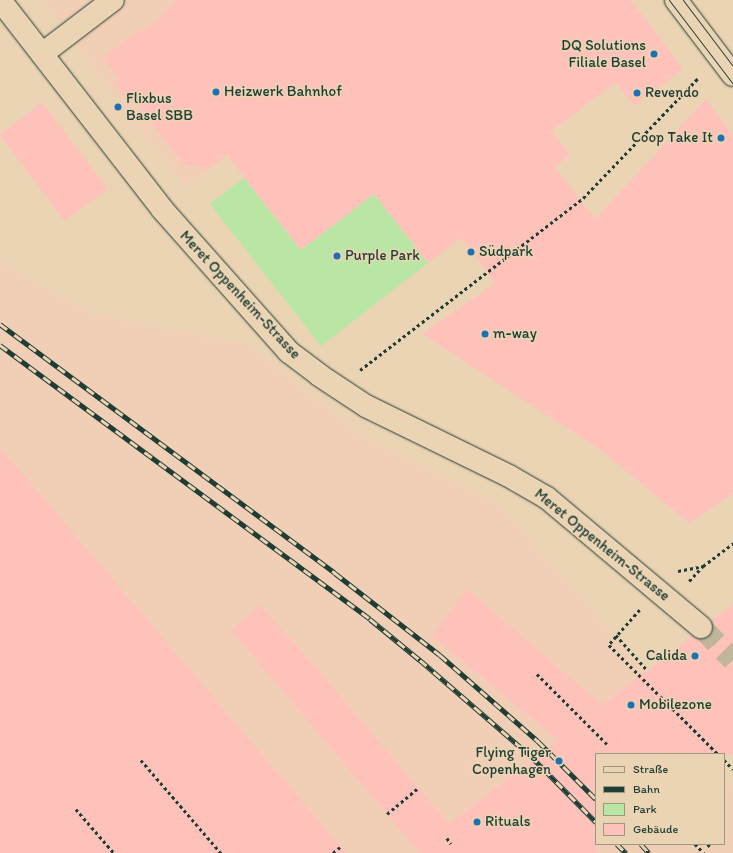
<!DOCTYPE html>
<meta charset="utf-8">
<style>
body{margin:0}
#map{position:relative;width:733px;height:853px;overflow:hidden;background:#ebd4b4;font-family:Itim,sans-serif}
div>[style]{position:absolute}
.built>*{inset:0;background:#f1cfb6}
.green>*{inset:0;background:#b9e6a4}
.building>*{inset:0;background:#fec2bb}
.minor-tunnel>*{height:22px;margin-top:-11px;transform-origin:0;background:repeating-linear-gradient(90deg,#c2b69a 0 22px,transparent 0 33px)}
.path>*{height:2.5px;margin-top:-1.25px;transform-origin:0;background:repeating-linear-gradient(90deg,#1f3d34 0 3px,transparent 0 6px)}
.roads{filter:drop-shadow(0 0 1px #1f3d34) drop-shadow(0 0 1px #1f3d34)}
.minor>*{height:22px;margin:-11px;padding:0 11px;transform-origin:11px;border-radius:11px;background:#ebd4b4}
.tram>*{height:1px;margin:-0.5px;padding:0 0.5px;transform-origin:0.5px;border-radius:0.5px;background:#1f3d34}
.rail>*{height:4.5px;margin-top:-2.25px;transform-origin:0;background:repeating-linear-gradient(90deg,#ebd4b4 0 9px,#1f3d34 0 18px);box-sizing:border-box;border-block:1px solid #1f3d34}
.dots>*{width:11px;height:11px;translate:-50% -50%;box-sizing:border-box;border:2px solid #ebd4b4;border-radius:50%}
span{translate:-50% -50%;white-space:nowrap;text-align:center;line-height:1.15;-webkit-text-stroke:3px #ebd4b4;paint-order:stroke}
.poi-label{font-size:15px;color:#1f3d34}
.right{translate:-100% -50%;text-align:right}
.left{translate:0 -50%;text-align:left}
.street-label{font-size:15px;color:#1f3d34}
.legend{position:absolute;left:595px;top:753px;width:130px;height:92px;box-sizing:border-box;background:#ebd4b4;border:1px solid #999881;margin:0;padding:5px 7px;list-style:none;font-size:12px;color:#1f3d34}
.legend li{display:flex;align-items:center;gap:8px;height:20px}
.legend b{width:20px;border:1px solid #999881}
</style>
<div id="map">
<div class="built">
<div style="clip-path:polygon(41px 0,337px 0,372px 46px,185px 187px)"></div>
<div style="clip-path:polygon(0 261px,92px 314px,247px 344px,361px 435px,498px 503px,598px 615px,705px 754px,596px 754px,596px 844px,724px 844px,724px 779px,733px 791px,733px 853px,0 853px)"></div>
</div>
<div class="green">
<div style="clip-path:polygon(244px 178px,301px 250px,373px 193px,428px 263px,321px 346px,210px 204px)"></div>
</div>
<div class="building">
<div style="clip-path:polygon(177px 0,631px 0,683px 69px,634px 106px,616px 82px,552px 131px,570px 155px,555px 167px,595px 219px,706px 99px,733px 135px,733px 494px,689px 523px,602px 451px,422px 334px,495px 283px,461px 238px,428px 263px,374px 194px,301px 250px,227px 155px,206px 171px,201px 165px,185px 166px,135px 101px,130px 104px,114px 83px,119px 79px,103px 58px,123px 42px,164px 16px,163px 13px)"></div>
<div style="clip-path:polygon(42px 102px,108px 189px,64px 221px,0 135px)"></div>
<div style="clip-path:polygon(0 449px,24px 475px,346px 853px,0 853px)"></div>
<div style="clip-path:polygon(467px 589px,602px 705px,692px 636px,699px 639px,705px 639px,710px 635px,713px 629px,711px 621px,733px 604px,733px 754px,596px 754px,596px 853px,420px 853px,231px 630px,259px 605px,300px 649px,449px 824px,558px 740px,432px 636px)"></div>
</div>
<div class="minor-tunnel">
<div style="left:701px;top:627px;width:46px;rotate:45.9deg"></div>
</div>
<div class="path">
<div style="left:360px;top:370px;width:282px;rotate:-37.6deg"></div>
<div style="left:583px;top:198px;width:166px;rotate:-46.2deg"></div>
<div style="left:678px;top:571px;width:25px;rotate:-11deg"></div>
<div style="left:689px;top:581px;width:21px;rotate:-47deg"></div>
<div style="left:703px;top:566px;width:38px;rotate:-37deg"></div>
<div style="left:640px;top:610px;width:47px;rotate:131.5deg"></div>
<div style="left:609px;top:645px;width:154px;rotate:45deg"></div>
<div style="left:616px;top:635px;width:47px;rotate:48.5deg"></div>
<div style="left:537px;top:674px;width:99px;rotate:45deg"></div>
<div style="left:141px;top:760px;width:123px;rotate:49.3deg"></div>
<div style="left:724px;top:760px;width:13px;rotate:45deg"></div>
<div style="left:76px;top:809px;width:58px;rotate:49.2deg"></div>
<div style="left:387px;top:814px;width:40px;rotate:-40deg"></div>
<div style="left:447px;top:838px;width:7px;rotate:56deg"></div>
<div style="left:695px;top:844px;width:13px;rotate:45deg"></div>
<div style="left:708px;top:844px;width:4px;rotate:56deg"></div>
<div style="left:333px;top:853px;width:9px;rotate:-41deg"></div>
</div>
<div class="roads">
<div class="minor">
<div style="left:0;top:0;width:264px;rotate:52.2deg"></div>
<div style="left:162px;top:209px;width:191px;rotate:48.4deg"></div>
<div style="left:289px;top:352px;width:38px;rotate:37deg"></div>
<div style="left:319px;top:375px;width:56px;rotate:33.4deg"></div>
<div style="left:366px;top:406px;width:159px;rotate:26.1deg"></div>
<div style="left:509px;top:476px;width:44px;rotate:30.1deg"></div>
<div style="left:547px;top:498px;width:201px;rotate:40deg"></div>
<div style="left:676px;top:0;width:94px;rotate:52.8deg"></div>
<div style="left:42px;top:54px;width:89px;rotate:-37.3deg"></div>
</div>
</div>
<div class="tram">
<div style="left:669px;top:0;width:106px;rotate:52.7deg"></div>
<div style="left:683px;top:0;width:83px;rotate:52.9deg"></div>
</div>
<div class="rail">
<div style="left:0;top:324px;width:417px;rotate:36.6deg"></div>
<div style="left:335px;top:573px;width:133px;rotate:38deg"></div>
<div style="left:440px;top:655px;width:130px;rotate:41.3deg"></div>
<div style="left:538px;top:741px;width:82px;rotate:45deg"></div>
<div style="left:0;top:345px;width:460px;rotate:36.5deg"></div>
<div style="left:370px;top:619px;width:65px;rotate:39.4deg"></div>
<div style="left:420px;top:660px;width:147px;rotate:40.9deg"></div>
<div style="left:531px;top:756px;width:93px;rotate:45.4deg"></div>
<div style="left:617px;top:844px;width:13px;rotate:45deg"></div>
<div style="left:641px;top:844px;width:12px;rotate:48deg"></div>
</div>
<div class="dots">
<div style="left:654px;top:54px;background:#1f6fb2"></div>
<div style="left:216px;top:92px;background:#1f6fb2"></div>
<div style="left:637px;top:93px;background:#1f6fb2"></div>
<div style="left:118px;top:107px;background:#1f6fb2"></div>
<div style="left:721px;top:138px;background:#1f6fb2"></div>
<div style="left:471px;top:252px;background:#1f6fb2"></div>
<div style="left:337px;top:256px;background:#1f6fb2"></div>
<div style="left:485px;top:334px;background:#1f6fb2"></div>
<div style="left:695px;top:656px;background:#1f6fb2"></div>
<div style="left:631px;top:705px;background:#1f6fb2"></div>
<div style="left:559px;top:761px;background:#1f6fb2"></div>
<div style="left:477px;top:822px;background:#1f6fb2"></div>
</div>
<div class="poi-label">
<span class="right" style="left:646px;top:54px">DQ Solutions<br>Filiale Basel</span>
<span class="left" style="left:224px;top:92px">Heizwerk Bahnhof</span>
<span class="left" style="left:645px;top:93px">Revendo</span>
<span class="left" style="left:126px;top:107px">Flixbus<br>Basel SBB</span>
<span class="right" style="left:713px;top:138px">Coop Take It</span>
<span class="left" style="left:479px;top:252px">Südpark</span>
<span class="left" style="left:345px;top:256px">Purple Park</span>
<span class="left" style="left:493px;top:334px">m-way</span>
<span class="right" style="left:687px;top:656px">Calida</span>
<span class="left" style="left:639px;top:705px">Mobilezone</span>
<span class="right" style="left:551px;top:761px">Flying Tiger<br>Copenhagen</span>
<span class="left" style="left:485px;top:822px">Rituals</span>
</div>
<div class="street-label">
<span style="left:240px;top:295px;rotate:47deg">Meret Oppenheim-Strasse</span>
<span style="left:602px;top:545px;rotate:39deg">Meret Oppenheim-Strasse</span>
</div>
<ul class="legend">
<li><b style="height:5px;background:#ebd4b4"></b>Straße</li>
<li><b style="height:5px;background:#1f3d34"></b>Bahn</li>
<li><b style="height:11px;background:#b9e6a4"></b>Park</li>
<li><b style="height:11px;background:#fec2bb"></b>Gebäude</li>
</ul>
</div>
